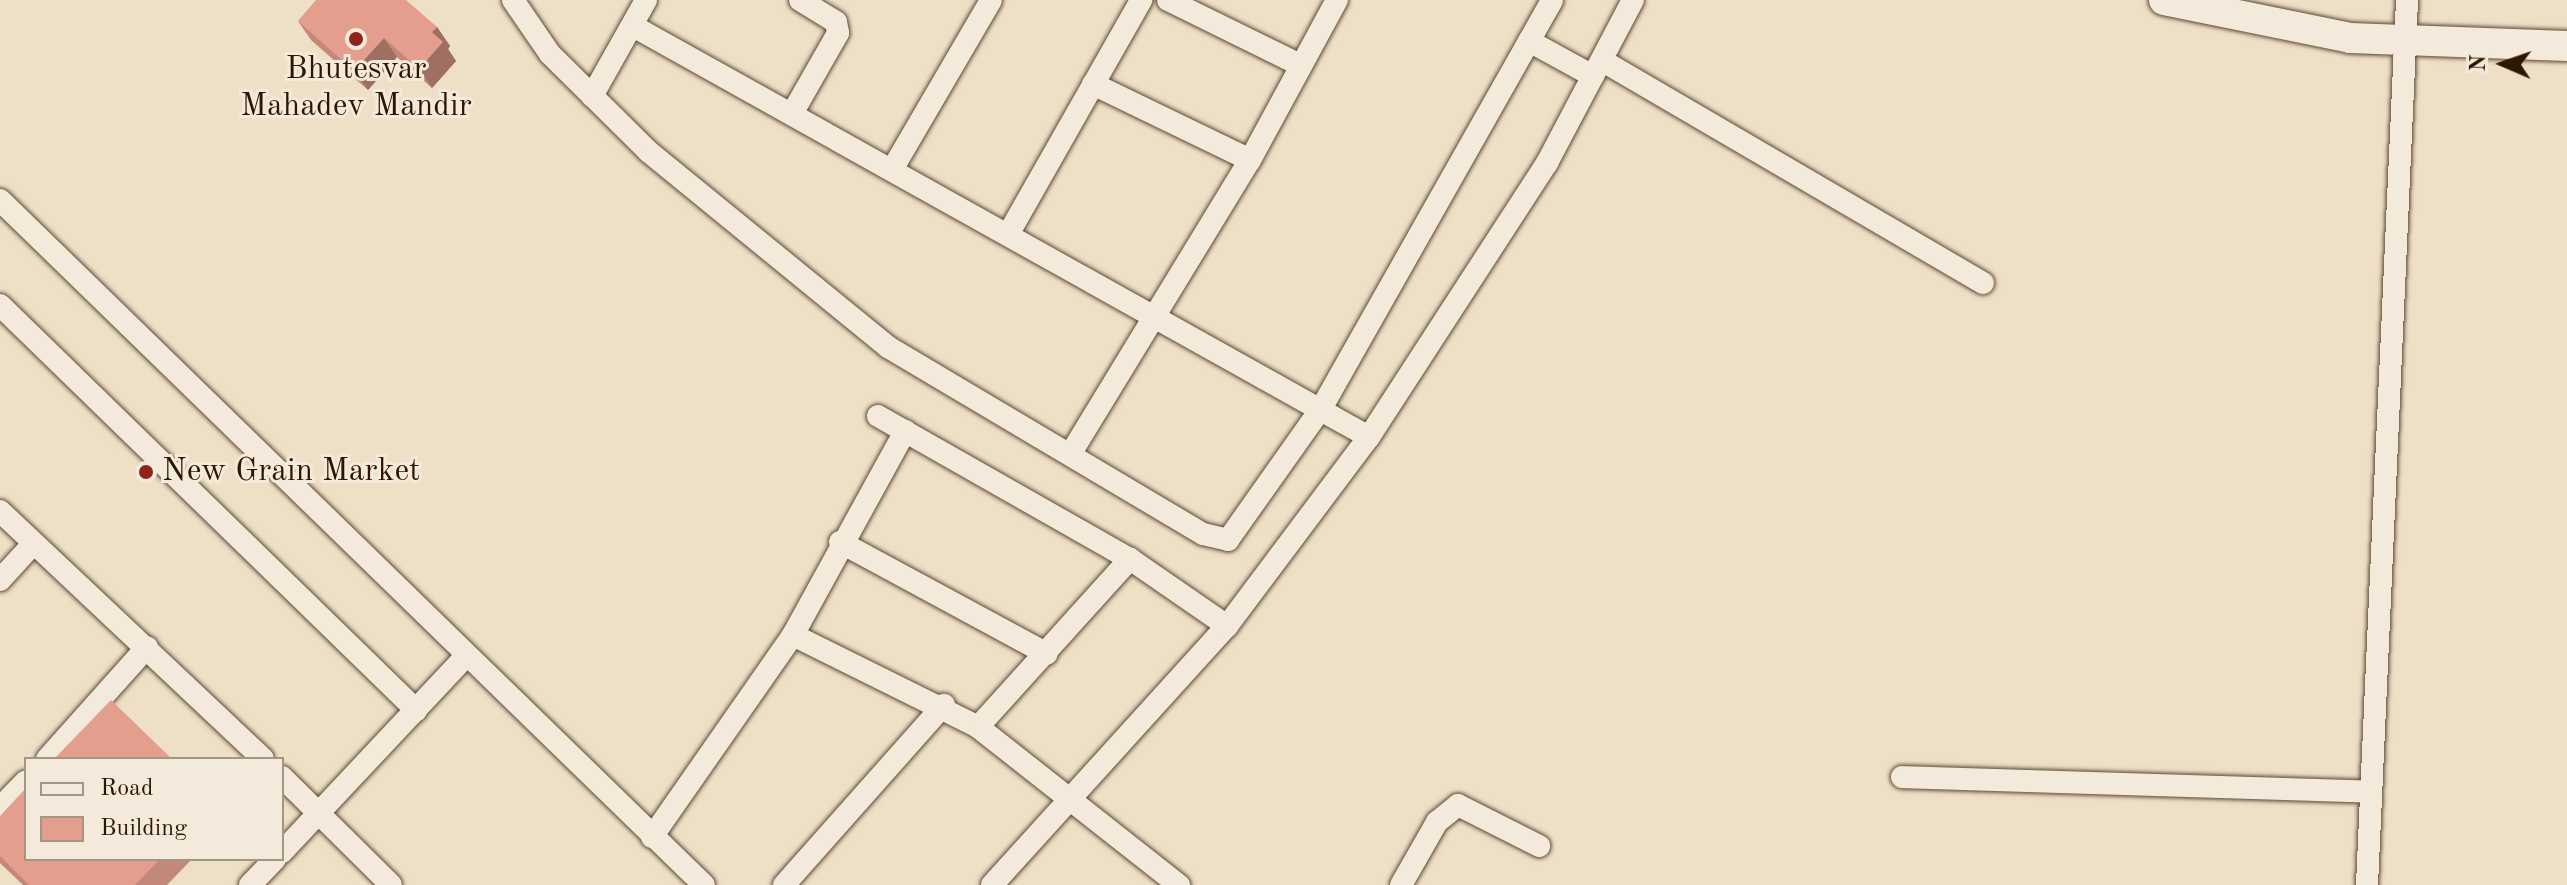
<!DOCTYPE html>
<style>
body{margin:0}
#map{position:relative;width:2567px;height:885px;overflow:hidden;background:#eedfc7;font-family:"Old Standard TT",serif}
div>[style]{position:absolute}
.roads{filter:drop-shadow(0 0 2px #5e4932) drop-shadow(0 0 2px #5e4932)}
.street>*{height:22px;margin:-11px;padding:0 11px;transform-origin:11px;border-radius:11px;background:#f4eadb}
.secondary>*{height:30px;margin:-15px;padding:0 15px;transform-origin:15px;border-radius:15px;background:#f4eadb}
.wall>*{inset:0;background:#c3887a}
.shaded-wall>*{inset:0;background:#9f6f63}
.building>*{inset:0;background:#e39e8e}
.dots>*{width:22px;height:22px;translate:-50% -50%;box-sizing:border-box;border:4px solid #f4eadb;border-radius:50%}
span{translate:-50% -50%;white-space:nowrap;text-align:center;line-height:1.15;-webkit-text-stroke:6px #f4eadb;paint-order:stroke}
.poi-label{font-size:32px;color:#2e1700}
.left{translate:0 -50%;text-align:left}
.legend{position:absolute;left:24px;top:757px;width:260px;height:104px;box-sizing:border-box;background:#f4eadb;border:2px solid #a59683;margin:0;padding:10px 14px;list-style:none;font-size:24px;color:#2e1700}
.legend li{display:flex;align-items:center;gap:16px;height:40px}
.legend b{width:40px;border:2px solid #a59683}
.north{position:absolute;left:2463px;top:24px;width:80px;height:80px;-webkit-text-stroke:6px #f4eadb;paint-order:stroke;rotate:272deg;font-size:22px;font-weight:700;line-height:32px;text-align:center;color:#2e1700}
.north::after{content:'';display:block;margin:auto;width:28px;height:36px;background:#2e1700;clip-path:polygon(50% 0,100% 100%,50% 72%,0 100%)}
</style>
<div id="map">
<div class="roads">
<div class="street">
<div style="left:513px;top:0;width:65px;rotate:55.6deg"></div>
<div style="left:550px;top:54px;width:139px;rotate:44.7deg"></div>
<div style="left:649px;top:152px;width:308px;rotate:39.2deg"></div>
<div style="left:888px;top:347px;width:366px;rotate:30.7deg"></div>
<div style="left:1203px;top:534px;width:26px;rotate:13deg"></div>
<div style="left:1228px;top:540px;width:163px;rotate:-54.7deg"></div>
<div style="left:1322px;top:407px;width:467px;rotate:-60.5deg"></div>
<div style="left:1168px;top:0;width:147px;rotate:26.2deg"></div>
<div style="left:633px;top:26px;width:843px;rotate:29.18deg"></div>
<div style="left:1529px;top:41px;width:73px;rotate:28.7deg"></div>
<div style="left:1603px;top:61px;width:440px;rotate:30.3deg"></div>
<div style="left:1093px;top:84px;width:174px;rotate:25.8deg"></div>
<div style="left:592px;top:96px;width:110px;rotate:-60.6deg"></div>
<div style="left:793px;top:112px;width:91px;rotate:-60.3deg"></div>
<div style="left:838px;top:33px;width:11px;rotate:-100deg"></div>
<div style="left:836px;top:22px;width:42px;rotate:-148.6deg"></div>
<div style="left:893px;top:168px;width:194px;rotate:-59.7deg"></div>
<div style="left:0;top:200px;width:982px;rotate:44.22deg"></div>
<div style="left:1010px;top:231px;width:266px;rotate:-60.4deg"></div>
<div style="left:0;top:305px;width:581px;rotate:44.23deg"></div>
<div style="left:878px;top:416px;width:290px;rotate:29.6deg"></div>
<div style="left:1130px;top:559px;width:118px;rotate:34.6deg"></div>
<div style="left:1071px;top:453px;width:343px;rotate:-58.6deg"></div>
<div style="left:1250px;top:160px;width:182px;rotate:-61.5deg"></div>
<div style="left:0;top:511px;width:361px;rotate:43.3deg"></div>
<div style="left:840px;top:542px;width:235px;rotate:28.4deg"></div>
<div style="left:0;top:580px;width:49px;rotate:-47.5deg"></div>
<div style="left:793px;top:635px;width:207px;rotate:26.4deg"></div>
<div style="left:978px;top:727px;width:256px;rotate:38.2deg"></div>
<div style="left:978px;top:727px;width:227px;rotate:-47.9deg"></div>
<div style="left:47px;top:759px;width:150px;rotate:-48.2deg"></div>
<div style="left:282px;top:777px;width:153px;rotate:44.7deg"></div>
<div style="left:1902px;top:777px;width:468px;rotate:1.8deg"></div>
<div style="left:0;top:808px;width:37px;rotate:-46deg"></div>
<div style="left:652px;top:837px;width:246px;rotate:-55.1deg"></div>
<div style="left:793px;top:635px;width:233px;rotate:-61.2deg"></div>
<div style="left:282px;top:852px;width:265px;rotate:-46.8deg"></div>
<div style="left:250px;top:885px;width:36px;rotate:-46deg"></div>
<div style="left:784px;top:885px;width:241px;rotate:-48.4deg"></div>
<div style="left:992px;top:885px;width:350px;rotate:-47.8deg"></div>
<div style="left:1227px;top:626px;width:236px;rotate:-53.1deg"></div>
<div style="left:1369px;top:437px;width:327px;rotate:-57deg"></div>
<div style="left:1547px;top:163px;width:184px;rotate:-62.2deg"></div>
<div style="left:1401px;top:885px;width:73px;rotate:-60.3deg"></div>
<div style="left:1437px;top:822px;width:27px;rotate:-39deg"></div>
<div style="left:1458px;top:805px;width:91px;rotate:26.8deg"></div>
<div style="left:2367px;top:885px;width:886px;rotate:-87.41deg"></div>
</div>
<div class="secondary">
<div style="left:2164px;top:0;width:190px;rotate:11.5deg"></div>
<div style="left:2350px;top:38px;width:217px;rotate:2.1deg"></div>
</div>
</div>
<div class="wall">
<div style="clip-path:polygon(298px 21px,437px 27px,450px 46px,448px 49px,456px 61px,432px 88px,397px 57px,368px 90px,311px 40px)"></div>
<div style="clip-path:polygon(0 816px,26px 859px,192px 859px,167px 885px,23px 885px,0 863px)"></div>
</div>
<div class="shaded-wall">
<div style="clip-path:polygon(437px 27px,450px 46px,448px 49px,456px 61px,432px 88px,419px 69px,432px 32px)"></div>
<div style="clip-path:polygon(384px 38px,397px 57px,368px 90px,354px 71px)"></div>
</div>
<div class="building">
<div style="clip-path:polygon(316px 0,406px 0,437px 27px,432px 32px,443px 42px,419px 69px,384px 38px,354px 71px,298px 21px)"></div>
<div style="clip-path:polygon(111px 700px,172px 759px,54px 759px)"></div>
<div style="clip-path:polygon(26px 788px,26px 859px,160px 859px,135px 885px,29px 885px,0 856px,0 816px)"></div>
</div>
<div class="dots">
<div style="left:356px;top:39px;background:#8f2418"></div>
<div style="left:146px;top:472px;background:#8f2418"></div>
</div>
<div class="poi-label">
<span style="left:356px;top:89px">Bhutesvar<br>Mahadev Mandir</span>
<span class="left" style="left:162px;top:472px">New Grain Market</span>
</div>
<ul class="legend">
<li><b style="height:10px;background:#f4eadb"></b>Road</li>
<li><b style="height:22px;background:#e39e8e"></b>Building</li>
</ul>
<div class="north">N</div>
</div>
